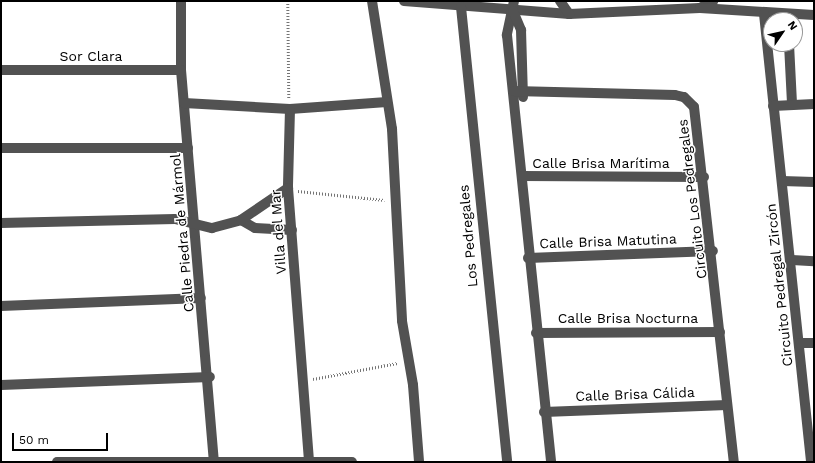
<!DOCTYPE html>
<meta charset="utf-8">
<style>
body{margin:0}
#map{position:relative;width:815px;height:463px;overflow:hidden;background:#fff;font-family:"Work Sans",sans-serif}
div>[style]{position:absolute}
.path>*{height:2.5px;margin-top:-1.25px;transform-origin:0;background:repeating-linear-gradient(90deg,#747474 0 1px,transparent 0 3px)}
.minor>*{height:10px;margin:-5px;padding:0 5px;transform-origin:5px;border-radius:5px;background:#525252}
span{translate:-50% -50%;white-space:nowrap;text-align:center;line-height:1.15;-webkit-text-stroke:3px #fff;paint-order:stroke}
.street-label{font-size:14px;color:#000}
.frame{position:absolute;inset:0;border:2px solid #000;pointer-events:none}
.north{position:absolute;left:763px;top:12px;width:40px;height:40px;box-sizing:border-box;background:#fff;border:1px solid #999;border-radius:50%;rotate:56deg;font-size:11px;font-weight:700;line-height:16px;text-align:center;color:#000}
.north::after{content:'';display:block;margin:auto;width:14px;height:18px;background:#000;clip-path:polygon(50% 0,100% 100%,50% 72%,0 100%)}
.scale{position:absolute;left:12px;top:433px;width:96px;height:18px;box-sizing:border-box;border:2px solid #000;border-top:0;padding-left:5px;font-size:12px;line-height:14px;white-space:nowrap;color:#000;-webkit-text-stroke:3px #fff;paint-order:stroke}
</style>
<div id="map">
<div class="path">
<div style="left:288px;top:1px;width:97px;rotate:89.4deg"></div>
<div style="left:298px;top:191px;width:87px;rotate:5.9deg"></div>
<div style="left:313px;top:379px;width:86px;rotate:-10.7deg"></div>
</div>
<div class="minor">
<div style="left:181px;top:1px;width:69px;rotate:90deg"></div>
<div style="left:181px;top:70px;width:393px;rotate:85.2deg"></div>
<div style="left:372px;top:1px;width:130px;rotate:81.1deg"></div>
<div style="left:392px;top:129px;width:192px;rotate:87deg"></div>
<div style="left:402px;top:321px;width:65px;rotate:80.2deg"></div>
<div style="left:413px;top:385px;width:77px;rotate:85.5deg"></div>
<div style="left:404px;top:1px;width:166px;rotate:4.5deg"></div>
<div style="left:569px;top:14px;width:131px;rotate:-2.6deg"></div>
<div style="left:700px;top:8px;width:15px;rotate:-28deg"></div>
<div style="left:514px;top:1px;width:35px;rotate:102deg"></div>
<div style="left:507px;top:35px;width:429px;rotate:84.1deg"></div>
<div style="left:560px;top:1px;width:16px;rotate:55deg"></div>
<div style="left:461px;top:7px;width:457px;rotate:84.2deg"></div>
<div style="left:700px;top:8px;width:114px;rotate:3.5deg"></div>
<div style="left:513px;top:11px;width:21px;rotate:67deg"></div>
<div style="left:521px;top:30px;width:67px;rotate:88.3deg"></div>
<div style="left:764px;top:14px;width:450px;rotate:84deg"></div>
<div style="left:789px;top:44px;width:60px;rotate:87.1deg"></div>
<div style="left:1px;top:70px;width:180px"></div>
<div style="left:514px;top:91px;width:161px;rotate:1.4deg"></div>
<div style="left:675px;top:95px;width:9px;rotate:13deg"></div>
<div style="left:684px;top:97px;width:14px;rotate:45deg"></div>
<div style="left:694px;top:107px;width:357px;rotate:83.6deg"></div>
<div style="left:184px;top:103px;width:106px;rotate:3.2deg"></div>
<div style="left:290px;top:109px;width:97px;rotate:-4.1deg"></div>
<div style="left:773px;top:106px;width:41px;rotate:-2.8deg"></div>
<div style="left:290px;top:109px;width:79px;rotate:91.5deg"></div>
<div style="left:288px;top:188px;width:274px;rotate:85.6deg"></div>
<div style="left:1px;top:148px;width:187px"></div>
<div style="left:522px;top:176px;width:182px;rotate:0.3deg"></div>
<div style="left:782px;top:181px;width:32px;rotate:2deg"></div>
<div style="left:241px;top:220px;width:16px;rotate:30deg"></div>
<div style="left:255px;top:228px;width:37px;rotate:3deg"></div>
<div style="left:1px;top:223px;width:174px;rotate:-1.3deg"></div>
<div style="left:175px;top:219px;width:38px;rotate:14deg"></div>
<div style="left:212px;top:228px;width:30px;rotate:-15deg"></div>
<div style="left:241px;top:220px;width:57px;rotate:-34.2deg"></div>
<div style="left:528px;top:258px;width:185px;rotate:-2.2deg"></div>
<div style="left:792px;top:260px;width:22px;rotate:3deg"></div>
<div style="left:1px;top:306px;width:200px;rotate:-2.3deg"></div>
<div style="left:536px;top:333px;width:184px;rotate:-0.3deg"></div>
<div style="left:800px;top:343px;width:14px"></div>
<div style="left:1px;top:385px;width:209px;rotate:-2.2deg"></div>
<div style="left:544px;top:412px;width:183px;rotate:-2.2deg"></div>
<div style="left:57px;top:462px;width:295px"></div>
</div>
<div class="street-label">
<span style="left:91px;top:56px">Sor Clara</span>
<span style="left:601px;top:163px">Calle Brisa Marítima</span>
<span style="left:692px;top:199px;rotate:-97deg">Circuito Los Pedregales</span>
<span style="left:278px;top:232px;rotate:-94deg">Villa del Mar</span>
<span style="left:182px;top:233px;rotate:-95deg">Calle Piedra de Mármol</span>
<span style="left:468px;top:236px;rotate:-95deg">Los Pedregales</span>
<span style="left:608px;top:241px;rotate:-2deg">Calle Brisa Matutina</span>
<span style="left:779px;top:285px;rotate:-96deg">Circuito Pedregal Zircón</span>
<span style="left:628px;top:318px">Calle Brisa Nocturna</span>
<span style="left:635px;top:394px;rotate:-2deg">Calle Brisa Cálida</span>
</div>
<div class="frame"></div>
<div class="north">N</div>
<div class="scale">50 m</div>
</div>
